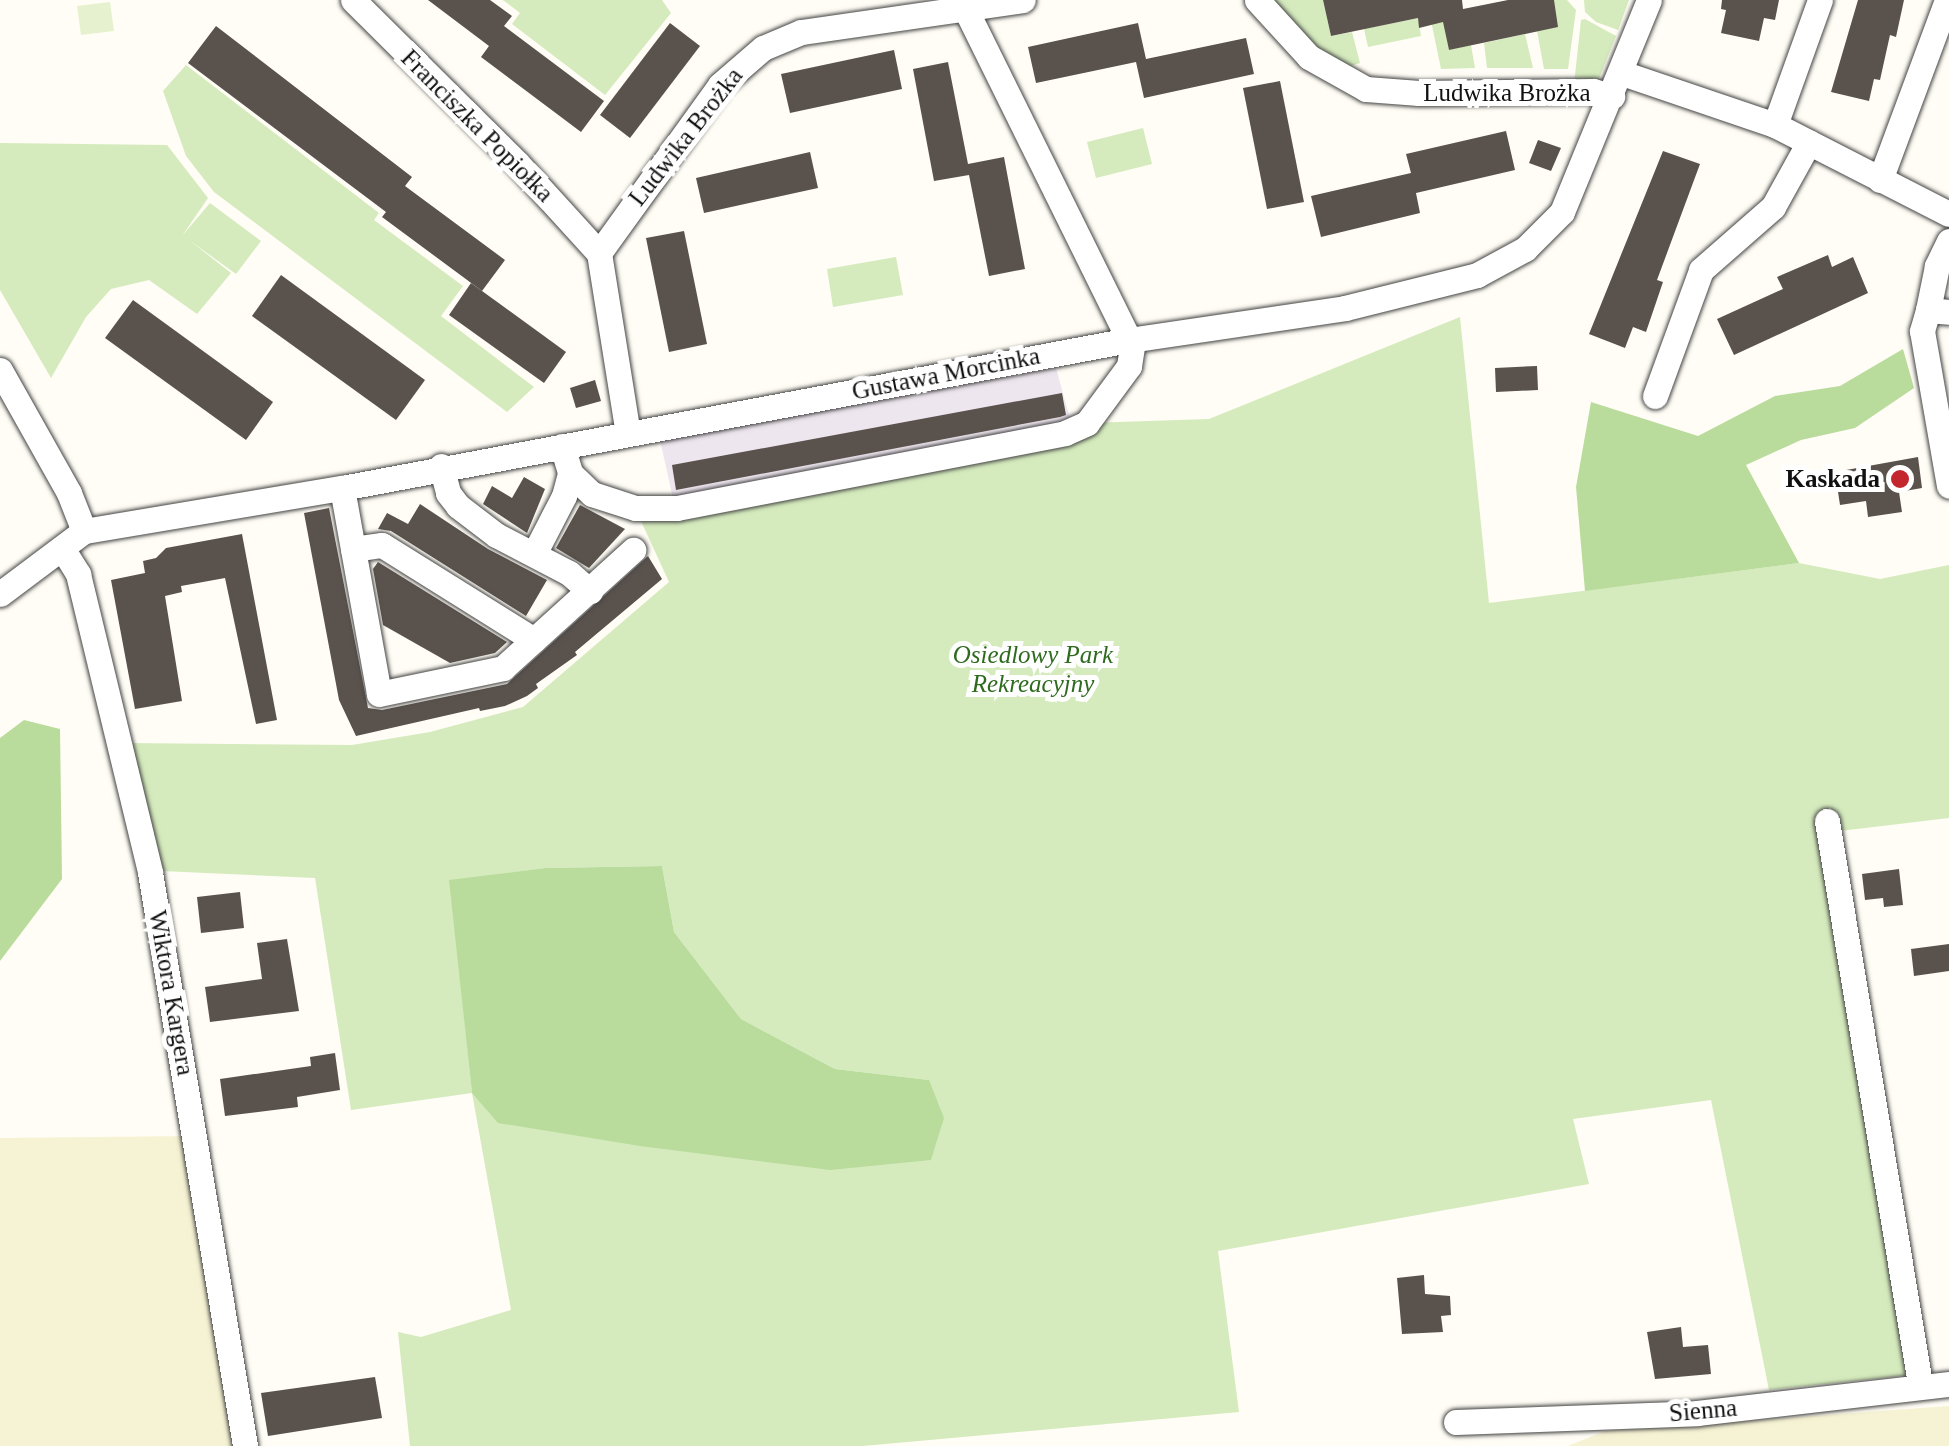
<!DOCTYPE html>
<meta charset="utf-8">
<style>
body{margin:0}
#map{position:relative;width:1949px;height:1446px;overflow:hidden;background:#fffdf5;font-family:Georgia,serif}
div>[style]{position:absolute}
.industrial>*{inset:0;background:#eee6ef}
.farmland>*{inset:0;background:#f6f3d4}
.green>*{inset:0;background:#d5ebbd}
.forest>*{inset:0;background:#b9dc9c}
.pitch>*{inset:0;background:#e6f2cf}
.building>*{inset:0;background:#5a524d}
.roads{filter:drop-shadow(0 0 2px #444) drop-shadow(0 0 2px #444)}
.minor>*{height:25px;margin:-12.5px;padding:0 12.5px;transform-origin:12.5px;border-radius:12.5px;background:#fff}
.dots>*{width:28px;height:28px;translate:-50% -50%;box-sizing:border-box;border:5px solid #fff;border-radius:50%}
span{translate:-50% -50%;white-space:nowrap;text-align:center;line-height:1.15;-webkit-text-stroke:10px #fff;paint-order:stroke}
.street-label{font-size:25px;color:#111}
.poi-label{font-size:25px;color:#111;font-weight:700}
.right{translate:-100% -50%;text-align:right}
.park-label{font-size:25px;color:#2f6b1f;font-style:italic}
</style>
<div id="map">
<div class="industrial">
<div style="clip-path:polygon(1056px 368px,1072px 426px,674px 503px,660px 440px)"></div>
</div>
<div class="farmland">
<div style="clip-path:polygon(191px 1136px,237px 1446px,0 1446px,0 1138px)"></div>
<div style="clip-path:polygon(1949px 1406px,1949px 1446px,1568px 1446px,1605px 1431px)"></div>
</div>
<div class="green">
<div style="clip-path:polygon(503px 0,662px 0,671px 13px,605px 95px,512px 24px,520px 13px)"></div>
<div style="clip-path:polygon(1269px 0,1323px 0,1331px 36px,1352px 32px,1360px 63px,1338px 70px)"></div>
<div style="clip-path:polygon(1554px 0,1567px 0,1576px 10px,1568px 69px,1544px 69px,1537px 31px)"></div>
<div style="clip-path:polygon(1584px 0,1629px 0,1618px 30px,1596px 22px,1585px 12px)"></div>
<div style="clip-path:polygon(1442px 14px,1449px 50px,1471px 45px,1475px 68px,1441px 69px,1430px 16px)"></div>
<div style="clip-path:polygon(1418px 18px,1421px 36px,1368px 47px,1364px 29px)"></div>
<div style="clip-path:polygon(1585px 19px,1616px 36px,1598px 81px,1574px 84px,1581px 20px)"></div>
<div style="clip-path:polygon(1525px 34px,1533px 68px,1487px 68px,1484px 43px)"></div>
<div style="clip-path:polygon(186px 65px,379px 213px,374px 220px,463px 286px,441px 316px,534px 387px,507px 412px,214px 192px,186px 156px,163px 91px)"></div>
<div style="clip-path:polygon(1143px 128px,1152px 164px,1096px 178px,1087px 142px)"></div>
<div style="clip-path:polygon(0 143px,167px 145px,208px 198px,182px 236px,210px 203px,261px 241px,236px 274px,189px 240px,231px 273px,197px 314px,149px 280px,111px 289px,86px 317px,51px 378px,0 290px)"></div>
<div style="clip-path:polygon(896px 257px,903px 295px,833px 307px,827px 269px)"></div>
<div style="clip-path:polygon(evenodd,1460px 317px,1489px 603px,1799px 563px,1880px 579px,1949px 565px,1949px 818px,1840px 831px,1910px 1375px,1769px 1390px,1711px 1100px,1573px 1119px,1589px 1184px,1218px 1251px,1239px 1412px,863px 1446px,410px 1446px,398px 1332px,421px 1337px,511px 1310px,472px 1093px,351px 1110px,315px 878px,161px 871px,127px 743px,352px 745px,430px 732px,523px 707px,669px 582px,635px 508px,1087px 423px,1209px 419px,1460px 317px,662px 866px,674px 932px,741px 1019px,835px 1069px,929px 1080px,472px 1092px,450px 881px,545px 868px,662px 866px)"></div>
</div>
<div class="forest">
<div style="clip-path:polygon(1903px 349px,1914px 388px,1855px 428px,1801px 440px,1746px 465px,1799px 563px,1585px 591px,1576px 487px,1591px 402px,1698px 436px,1775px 396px,1840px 386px)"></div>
<div style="clip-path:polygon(24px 720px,60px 729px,62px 879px,0 961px,0 738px)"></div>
<div style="clip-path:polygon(662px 866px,674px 932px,741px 1019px,835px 1069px,929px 1080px,944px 1118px,931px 1160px,830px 1170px,640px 1146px,498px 1123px,472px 1093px,449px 880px,545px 868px)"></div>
</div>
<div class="pitch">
<div style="clip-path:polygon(110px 2px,114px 31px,81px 35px,77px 6px)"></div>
</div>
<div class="building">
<div style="clip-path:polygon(428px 0,490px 0,512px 16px,504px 26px,604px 101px,581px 132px,481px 57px,489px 46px)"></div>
<div style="clip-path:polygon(1323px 0,1462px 0,1463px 9px,1508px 0,1554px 0,1558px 27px,1449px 50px,1443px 22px,1419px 28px,1418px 18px,1331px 36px)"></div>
<div style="clip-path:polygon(1722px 0,1779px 0,1775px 20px,1764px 18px,1759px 41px,1721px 33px,1726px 10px,1721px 9px)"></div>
<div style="clip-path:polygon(1858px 0,1904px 0,1896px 37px,1890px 35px,1880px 80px,1874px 79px,1869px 101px,1831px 92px)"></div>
<div style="clip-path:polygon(670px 23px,700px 46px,630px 138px,600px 115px)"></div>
<div style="clip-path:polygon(1138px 23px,1146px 59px,1246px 38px,1254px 74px,1144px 98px,1136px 62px,1036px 83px,1028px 47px)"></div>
<div style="clip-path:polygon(216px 26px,412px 177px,405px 186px,505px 260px,482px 291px,382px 217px,386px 212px,188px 63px)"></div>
<div style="clip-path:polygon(894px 50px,902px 89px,790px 113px,781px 74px)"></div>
<div style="clip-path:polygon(948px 62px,968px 164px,1004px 157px,1025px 269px,989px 276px,969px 175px,934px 181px,913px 69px)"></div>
<div style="clip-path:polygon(1280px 81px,1304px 202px,1267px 209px,1243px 88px)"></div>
<div style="clip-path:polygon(1506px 131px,1515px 170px,1416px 193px,1420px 213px,1321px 237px,1311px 196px,1411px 173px,1406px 154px)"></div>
<div style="clip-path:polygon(1538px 140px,1561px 148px,1551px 171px,1529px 163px)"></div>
<div style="clip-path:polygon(1663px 151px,1700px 164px,1657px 280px,1663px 282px,1646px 332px,1633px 327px,1625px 348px,1589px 334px)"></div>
<div style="clip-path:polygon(810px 152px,818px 188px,704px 213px,696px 178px)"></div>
<div style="clip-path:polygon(684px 231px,707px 344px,669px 352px,646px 238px)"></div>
<div style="clip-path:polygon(1828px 255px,1832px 267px,1853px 257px,1868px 293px,1734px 355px,1717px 319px,1783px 289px,1777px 277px)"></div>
<div style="clip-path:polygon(281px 275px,425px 380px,396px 420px,252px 316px)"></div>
<div style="clip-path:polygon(471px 283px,566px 352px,544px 383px,449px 315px)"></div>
<div style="clip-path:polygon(133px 300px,273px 402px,246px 440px,105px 338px)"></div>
<div style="clip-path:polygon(1537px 366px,1538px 390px,1496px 392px,1495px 368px)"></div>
<div style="clip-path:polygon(595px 380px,601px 401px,576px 408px,570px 388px)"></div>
<div style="clip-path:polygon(1062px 393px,1066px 415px,1060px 417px,676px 490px,672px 465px)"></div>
<div style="clip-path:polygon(1918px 457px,1922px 488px,1899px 492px,1902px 512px,1868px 517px,1866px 501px,1840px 505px,1835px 472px)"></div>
<div style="clip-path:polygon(524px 477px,545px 489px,527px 533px,483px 504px,492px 486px,512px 498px)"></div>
<div style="clip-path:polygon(420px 504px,488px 549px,547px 580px,526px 616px,391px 531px,378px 529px,387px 513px,408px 524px)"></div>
<div style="clip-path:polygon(580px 505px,625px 529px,589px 568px,556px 548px)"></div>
<div style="clip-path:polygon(329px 508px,368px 708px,382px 710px,507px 684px,648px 556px,662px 579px,575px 652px,577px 655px,536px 684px,538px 688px,527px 696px,505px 706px,480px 711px,479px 708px,356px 736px,339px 700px,304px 513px)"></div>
<div style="clip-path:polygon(242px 534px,277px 720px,256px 724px,225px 578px,181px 586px,182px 592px,165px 596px,182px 701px,135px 709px,111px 580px,145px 573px,143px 561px,156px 558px,166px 548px)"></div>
<div style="clip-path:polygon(378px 562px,507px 642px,495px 653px,450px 663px,383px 625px,373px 569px)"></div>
<div style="clip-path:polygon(1899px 869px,1903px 905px,1884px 907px,1883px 898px,1865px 900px,1862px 874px)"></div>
<div style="clip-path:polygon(240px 892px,244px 928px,201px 933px,197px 897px)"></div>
<div style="clip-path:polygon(287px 939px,299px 1011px,210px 1022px,205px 987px,262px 979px,257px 943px)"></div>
<div style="clip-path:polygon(1949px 944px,1949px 971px,1914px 976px,1911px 949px)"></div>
<div style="clip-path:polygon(335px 1053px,340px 1090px,297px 1097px,298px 1107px,225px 1116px,220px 1079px,311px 1066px,310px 1057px)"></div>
<div style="clip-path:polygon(1424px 1275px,1425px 1294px,1450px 1296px,1451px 1315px,1441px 1316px,1443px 1332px,1402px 1334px,1397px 1278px)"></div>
<div style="clip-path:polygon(1681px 1327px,1683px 1347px,1708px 1345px,1711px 1374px,1655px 1379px,1647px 1332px)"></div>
<div style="clip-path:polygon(375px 1377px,382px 1418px,268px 1436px,261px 1393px)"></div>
</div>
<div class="roads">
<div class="minor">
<div style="left:353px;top:0;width:231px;rotate:44.8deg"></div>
<div style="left:517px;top:163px;width:122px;rotate:47.7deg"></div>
<div style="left:1257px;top:0;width:77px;rotate:47.6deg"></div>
<div style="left:1309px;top:57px;width:65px;rotate:29.3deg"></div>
<div style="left:1366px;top:89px;width:53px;rotate:4.3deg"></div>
<div style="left:1419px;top:93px;width:174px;rotate:-0.7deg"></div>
<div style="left:1593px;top:91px;width:20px;rotate:15deg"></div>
<div style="left:965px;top:8px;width:370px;rotate:63.7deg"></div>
<div style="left:1622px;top:73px;width:162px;rotate:18.8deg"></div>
<div style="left:1775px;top:125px;width:195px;rotate:27.1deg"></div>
<div style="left:1775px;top:125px;width:133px;rotate:-70.2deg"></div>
<div style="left:1880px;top:180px;width:192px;rotate:-69.6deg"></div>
<div style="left:1949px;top:241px;width:28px;rotate:116deg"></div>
<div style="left:1937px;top:266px;width:45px;rotate:101.6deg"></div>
<div style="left:1928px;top:310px;width:21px;rotate:5deg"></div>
<div style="left:599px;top:253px;width:207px;rotate:-54.2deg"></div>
<div style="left:720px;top:85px;width:57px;rotate:-40.7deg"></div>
<div style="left:763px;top:48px;width:41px;rotate:-22.8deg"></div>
<div style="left:801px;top:32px;width:224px;rotate:-8.2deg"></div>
<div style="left:599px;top:253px;width:183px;rotate:80.9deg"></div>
<div style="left:1928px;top:310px;width:22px;rotate:106deg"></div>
<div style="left:1922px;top:331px;width:157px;rotate:80.1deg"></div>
<div style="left:0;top:370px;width:141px;rotate:60.7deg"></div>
<div style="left:69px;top:493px;width:41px;rotate:68.5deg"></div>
<div style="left:1655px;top:396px;width:134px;rotate:-69.9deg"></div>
<div style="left:1701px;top:270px;width:96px;rotate:-41.2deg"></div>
<div style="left:1773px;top:207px;width:74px;rotate:-61deg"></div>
<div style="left:562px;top:446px;width:28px;rotate:73deg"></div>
<div style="left:570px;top:473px;width:30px;rotate:44deg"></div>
<div style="left:592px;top:494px;width:45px;rotate:18deg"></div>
<div style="left:635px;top:508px;width:42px"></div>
<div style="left:677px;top:508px;width:395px;rotate:-10.9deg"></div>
<div style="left:1065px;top:433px;width:24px;rotate:-24deg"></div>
<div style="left:1087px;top:423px;width:71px;rotate:-53.6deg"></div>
<div style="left:1129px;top:366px;width:26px;rotate:-81deg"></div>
<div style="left:441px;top:466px;width:28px;rotate:75deg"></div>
<div style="left:448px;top:493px;width:16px;rotate:52deg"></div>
<div style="left:458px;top:506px;width:48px;rotate:37.3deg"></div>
<div style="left:496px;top:535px;width:82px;rotate:27.5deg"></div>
<div style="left:569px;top:573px;width:28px;rotate:41deg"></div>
<div style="left:342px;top:488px;width:209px;rotate:79.8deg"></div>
<div style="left:379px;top:694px;width:127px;rotate:-11.8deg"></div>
<div style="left:503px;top:668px;width:176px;rotate:-42.2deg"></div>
<div style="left:62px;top:548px;width:31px;rotate:58deg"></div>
<div style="left:78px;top:574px;width:307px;rotate:76.4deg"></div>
<div style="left:150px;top:872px;width:582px;rotate:80.6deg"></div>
<div style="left:353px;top:549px;width:29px;rotate:-8deg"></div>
<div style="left:382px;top:545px;width:179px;rotate:32deg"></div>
<div style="left:534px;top:554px;width:65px;rotate:-62.7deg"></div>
<div style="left:564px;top:496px;width:24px;rotate:-75deg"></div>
<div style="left:0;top:594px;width:105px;rotate:-36.9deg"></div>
<div style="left:84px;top:531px;width:262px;rotate:-9.5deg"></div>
<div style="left:342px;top:488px;width:801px;rotate:-10.65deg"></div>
<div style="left:1129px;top:340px;width:218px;rotate:-8.4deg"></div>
<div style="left:1345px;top:308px;width:136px;rotate:-14deg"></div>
<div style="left:1477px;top:275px;width:55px;rotate:-28.4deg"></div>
<div style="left:1525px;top:249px;width:52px;rotate:-45deg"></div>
<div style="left:1562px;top:212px;width:229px;rotate:-67.7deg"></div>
<div style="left:1827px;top:821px;width:571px;rotate:80.62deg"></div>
<div style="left:1456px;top:1422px;width:241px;rotate:-2.1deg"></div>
<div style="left:1697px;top:1413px;width:254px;rotate:-6.6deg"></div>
</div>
</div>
<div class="dots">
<div style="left:1900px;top:479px;background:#c4262e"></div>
</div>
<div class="street-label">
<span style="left:1507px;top:93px">Ludwika Brożka</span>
<span style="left:477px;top:126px;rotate:45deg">Franciszka Popiołka</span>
<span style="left:686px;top:137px;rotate:-52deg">Ludwika Brożka</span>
<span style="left:946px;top:374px;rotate:-11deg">Gustawa Morcinka</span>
<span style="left:171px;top:993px;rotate:80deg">Wiktora Kargera</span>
<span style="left:1703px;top:1411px;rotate:-5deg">Sienna</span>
</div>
<div class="poi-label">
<span class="right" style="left:1880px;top:479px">Kaskada</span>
</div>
<div class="park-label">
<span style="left:1033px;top:670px">Osiedlowy Park<br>Rekreacyjny</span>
</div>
</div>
